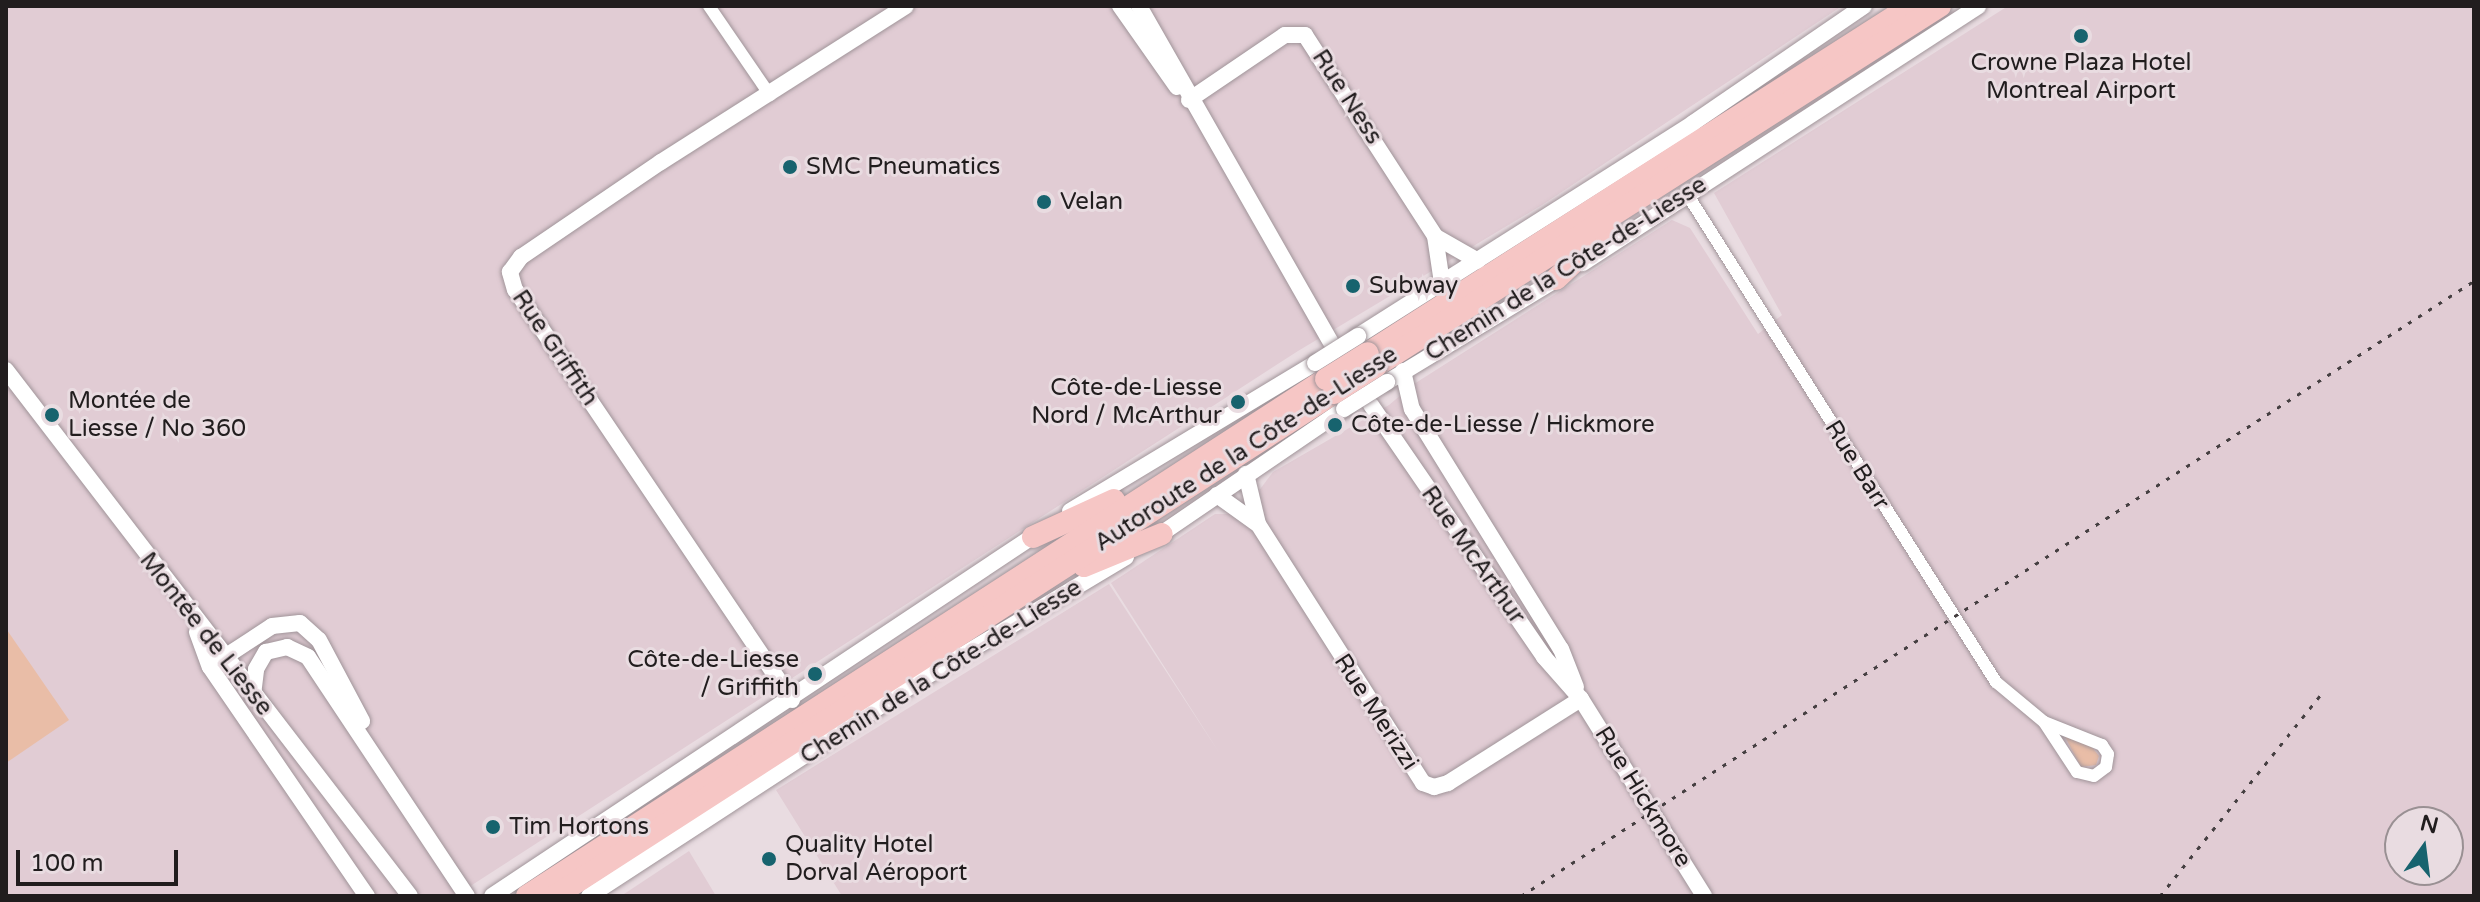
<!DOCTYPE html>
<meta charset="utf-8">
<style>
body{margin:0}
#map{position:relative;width:2480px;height:902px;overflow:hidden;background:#e9dce1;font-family:"Varela Round",sans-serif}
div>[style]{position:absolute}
.built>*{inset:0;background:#e1ccd4}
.green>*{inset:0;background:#e9bda7}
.roads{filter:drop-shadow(0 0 2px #a09499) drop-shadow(0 0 2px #a09499)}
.street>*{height:12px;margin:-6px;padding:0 6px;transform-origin:6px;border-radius:6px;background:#fff}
.secondary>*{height:16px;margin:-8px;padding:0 8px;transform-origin:8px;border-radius:8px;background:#fff}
.highway>*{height:22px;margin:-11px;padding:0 11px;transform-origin:11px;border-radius:11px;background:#f6c6c5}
.rail>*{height:3px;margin-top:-1.5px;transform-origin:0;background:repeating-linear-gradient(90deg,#453f41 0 4px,transparent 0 12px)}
.bridges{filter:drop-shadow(0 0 2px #a09499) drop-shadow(0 0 2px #a09499)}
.secondary-bridge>*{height:16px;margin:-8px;padding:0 8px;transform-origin:8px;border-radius:8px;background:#fff}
.highway-bridge>*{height:22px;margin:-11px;padding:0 11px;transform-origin:11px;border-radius:11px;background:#f6c6c5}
.dots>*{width:22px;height:22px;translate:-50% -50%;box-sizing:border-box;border:4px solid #e9dce1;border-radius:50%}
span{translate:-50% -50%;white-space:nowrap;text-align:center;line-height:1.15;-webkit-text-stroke:6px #e9dce1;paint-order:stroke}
.poi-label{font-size:24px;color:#211d1e}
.left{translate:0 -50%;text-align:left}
.right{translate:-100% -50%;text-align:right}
.street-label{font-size:24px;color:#211d1e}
.frame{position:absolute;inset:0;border:8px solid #211d1e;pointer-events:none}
.north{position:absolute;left:2384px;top:806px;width:80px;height:80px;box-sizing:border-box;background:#e9dce1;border:2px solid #999093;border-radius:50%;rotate:14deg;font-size:22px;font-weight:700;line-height:32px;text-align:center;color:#211d1e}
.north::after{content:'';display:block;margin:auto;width:28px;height:36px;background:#17636e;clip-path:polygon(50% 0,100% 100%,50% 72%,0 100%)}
.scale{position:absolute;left:16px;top:850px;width:162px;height:36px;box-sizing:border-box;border:4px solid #211d1e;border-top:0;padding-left:10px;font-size:24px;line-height:28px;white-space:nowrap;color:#211d1e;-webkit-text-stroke:6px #e9dce1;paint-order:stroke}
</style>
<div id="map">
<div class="built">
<div style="clip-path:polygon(6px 6px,1842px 6px,1542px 205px,1298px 351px,455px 896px,6px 896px)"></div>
<div style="clip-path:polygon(evenodd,2008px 6px,2474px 6px,2474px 896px,842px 896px,776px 790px,1109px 584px,1220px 754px,1111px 583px,1215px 514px,1227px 514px,1258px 492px,1273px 472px,1389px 405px,1414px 384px,1672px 220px,1690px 228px,1758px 334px,1782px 315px,1714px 193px,2008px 6px,2400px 822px,2448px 822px,2448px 870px,2400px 870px,2400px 822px)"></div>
<div style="clip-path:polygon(689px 851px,716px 896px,621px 896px)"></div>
</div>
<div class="green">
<div style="clip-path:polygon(7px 630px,69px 720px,6px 763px,6px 631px)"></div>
<div style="clip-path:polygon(2063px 733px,2091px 746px,2099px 756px,2096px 765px,2081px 767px)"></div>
</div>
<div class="roads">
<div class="street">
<div style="left:709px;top:6px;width:108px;rotate:55.6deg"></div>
<div style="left:1687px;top:194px;width:578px;rotate:57.66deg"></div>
<div style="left:1996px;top:682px;width:62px;rotate:39.8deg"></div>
<div style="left:2044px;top:722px;width:60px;rotate:56.6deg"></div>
<div style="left:2077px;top:772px;width:17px;rotate:13deg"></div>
<div style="left:2094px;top:776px;width:15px;rotate:-37deg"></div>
<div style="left:2106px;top:767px;width:13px;rotate:-81deg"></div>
<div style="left:2108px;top:754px;width:11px;rotate:-124deg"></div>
<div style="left:2102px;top:745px;width:62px;rotate:-158.4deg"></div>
</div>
<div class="secondary">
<div style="left:1120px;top:6px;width:99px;rotate:54.9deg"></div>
<div style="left:1139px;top:6px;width:386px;rotate:60.3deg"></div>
<div style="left:1189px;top:100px;width:116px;rotate:-34.1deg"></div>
<div style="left:1285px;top:35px;width:20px"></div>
<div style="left:1305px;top:35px;width:239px;rotate:57.1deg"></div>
<div style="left:1435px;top:236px;width:48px;rotate:81.5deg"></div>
<div style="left:1436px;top:237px;width:48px;rotate:29.7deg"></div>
<div style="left:1583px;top:263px;width:471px;rotate:-33deg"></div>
<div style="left:1358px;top:336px;width:397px;rotate:-32.4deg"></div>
<div style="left:1693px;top:123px;width:207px;rotate:-34.4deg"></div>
<div style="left:6px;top:370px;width:663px;rotate:52.47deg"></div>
<div style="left:1403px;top:371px;width:39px;rotate:77deg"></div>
<div style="left:1412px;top:409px;width:282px;rotate:58.2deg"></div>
<div style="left:1561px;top:649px;width:41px;rotate:68.5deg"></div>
<div style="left:1387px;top:382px;width:207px;rotate:-31.2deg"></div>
<div style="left:1371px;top:405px;width:306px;rotate:55.5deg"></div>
<div style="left:1544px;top:657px;width:56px;rotate:48.6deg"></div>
<div style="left:1581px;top:699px;width:232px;rotate:58deg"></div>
<div style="left:1246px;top:474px;width:51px;rotate:76.5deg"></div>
<div style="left:1258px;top:524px;width:307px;rotate:57.5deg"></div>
<div style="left:1423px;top:783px;width:12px;rotate:20deg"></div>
<div style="left:1434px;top:787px;width:15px;rotate:-16deg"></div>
<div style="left:1448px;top:783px;width:157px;rotate:-32.3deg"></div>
<div style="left:1217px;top:495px;width:48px;rotate:35.7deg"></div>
<div style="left:1070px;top:511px;width:286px;rotate:-31.1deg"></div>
<div style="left:1155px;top:538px;width:229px;rotate:-34.3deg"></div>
<div style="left:197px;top:632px;width:37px;rotate:70deg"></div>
<div style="left:210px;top:667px;width:278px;rotate:55.6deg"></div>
<div style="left:214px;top:664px;width:69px;rotate:-33.2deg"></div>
<div style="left:272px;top:626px;width:28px;rotate:-6deg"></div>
<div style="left:300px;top:623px;width:25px;rotate:42deg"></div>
<div style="left:319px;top:640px;width:92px;rotate:62deg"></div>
<div style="left:253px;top:695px;width:26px;rotate:-83deg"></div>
<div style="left:256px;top:669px;width:20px;rotate:-60deg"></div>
<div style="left:266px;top:652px;width:22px;rotate:-13deg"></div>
<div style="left:287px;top:647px;width:23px;rotate:25deg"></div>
<div style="left:308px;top:657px;width:287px;rotate:56.4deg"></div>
<div style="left:792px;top:700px;width:495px;rotate:-124deg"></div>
<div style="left:515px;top:290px;width:19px;rotate:-106deg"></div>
<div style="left:510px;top:272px;width:19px;rotate:-54deg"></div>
<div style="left:521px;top:257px;width:169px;rotate:-34.2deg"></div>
<div style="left:661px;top:162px;width:290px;rotate:-32.5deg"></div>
<div style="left:492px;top:896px;width:659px;rotate:-33.62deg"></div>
<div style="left:589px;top:896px;width:388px;rotate:-33.1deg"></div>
<div style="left:914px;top:684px;width:247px;rotate:-30.9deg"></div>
</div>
<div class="highway">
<div style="left:1556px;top:279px;width:71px;rotate:-43.3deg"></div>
<div style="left:1368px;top:353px;width:644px;rotate:-32.58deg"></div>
<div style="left:1376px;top:366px;width:669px;rotate:-32.55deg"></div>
<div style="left:1033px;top:537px;width:89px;rotate:-24.6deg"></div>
<div style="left:1084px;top:566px;width:84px;rotate:-22.3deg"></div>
<div style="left:527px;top:896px;width:952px;rotate:-32.91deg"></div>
<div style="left:555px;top:896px;width:927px;rotate:-32.85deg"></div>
</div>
</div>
<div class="rail">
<div style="left:1521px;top:896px;width:1134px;rotate:-32.84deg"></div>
<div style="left:2160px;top:896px;width:258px;rotate:-51.4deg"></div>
</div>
<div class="bridges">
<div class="secondary-bridge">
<div style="left:1315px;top:363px;width:51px;rotate:-32.1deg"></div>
<div style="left:1344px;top:409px;width:51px;rotate:-32.1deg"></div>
</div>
<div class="highway-bridge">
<div style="left:1326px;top:379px;width:49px;rotate:-31.8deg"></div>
<div style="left:1334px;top:393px;width:50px;rotate:-32.7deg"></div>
</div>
</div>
<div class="dots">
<div style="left:2081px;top:36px;background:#17636e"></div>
<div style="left:790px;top:167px;background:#17636e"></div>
<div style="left:1044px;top:202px;background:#17636e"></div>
<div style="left:1353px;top:286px;background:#17636e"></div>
<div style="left:1238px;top:402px;background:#17636e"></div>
<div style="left:52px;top:415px;background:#17636e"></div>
<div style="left:1335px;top:425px;background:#17636e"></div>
<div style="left:815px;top:674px;background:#17636e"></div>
<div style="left:493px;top:827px;background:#17636e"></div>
<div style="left:769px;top:859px;background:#17636e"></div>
</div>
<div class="poi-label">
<span style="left:2081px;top:77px">Crowne Plaza Hotel<br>Montreal Airport</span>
<span class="left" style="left:806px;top:167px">SMC Pneumatics</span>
<span class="left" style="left:1060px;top:202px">Velan</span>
<span class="left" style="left:1369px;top:286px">Subway</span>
<span class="right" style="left:1222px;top:402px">Côte-de-Liesse<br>Nord / McArthur</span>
<span class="left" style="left:68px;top:415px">Montée de<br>Liesse / No 360</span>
<span class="left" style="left:1351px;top:425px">Côte-de-Liesse / Hickmore</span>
<span class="right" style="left:799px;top:674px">Côte-de-Liesse<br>/ Griffith</span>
<span class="left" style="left:509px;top:827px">Tim Hortons</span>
<span class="left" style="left:785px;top:859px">Quality Hotel<br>Dorval Aéroport</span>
</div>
<div class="street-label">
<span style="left:1347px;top:97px;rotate:57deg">Rue Ness</span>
<span style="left:1566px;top:269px;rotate:-32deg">Chemin de la Côte-de-Liesse</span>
<span style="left:555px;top:348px;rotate:56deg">Rue Griffith</span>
<span style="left:1246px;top:449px;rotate:-33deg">Autoroute de la Côte-de-Liesse</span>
<span style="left:1857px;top:465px;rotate:58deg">Rue Barr</span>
<span style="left:1473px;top:555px;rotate:55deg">Rue McArthur</span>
<span style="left:206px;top:634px;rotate:52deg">Montée de Liesse</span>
<span style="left:941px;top:672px;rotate:-32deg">Chemin de la Côte-de-Liesse</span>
<span style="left:1376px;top:712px;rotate:57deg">Rue Merizzi</span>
<span style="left:1643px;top:797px;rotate:58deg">Rue Hickmore</span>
</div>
<div class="frame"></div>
<div class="north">N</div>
<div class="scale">100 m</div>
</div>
